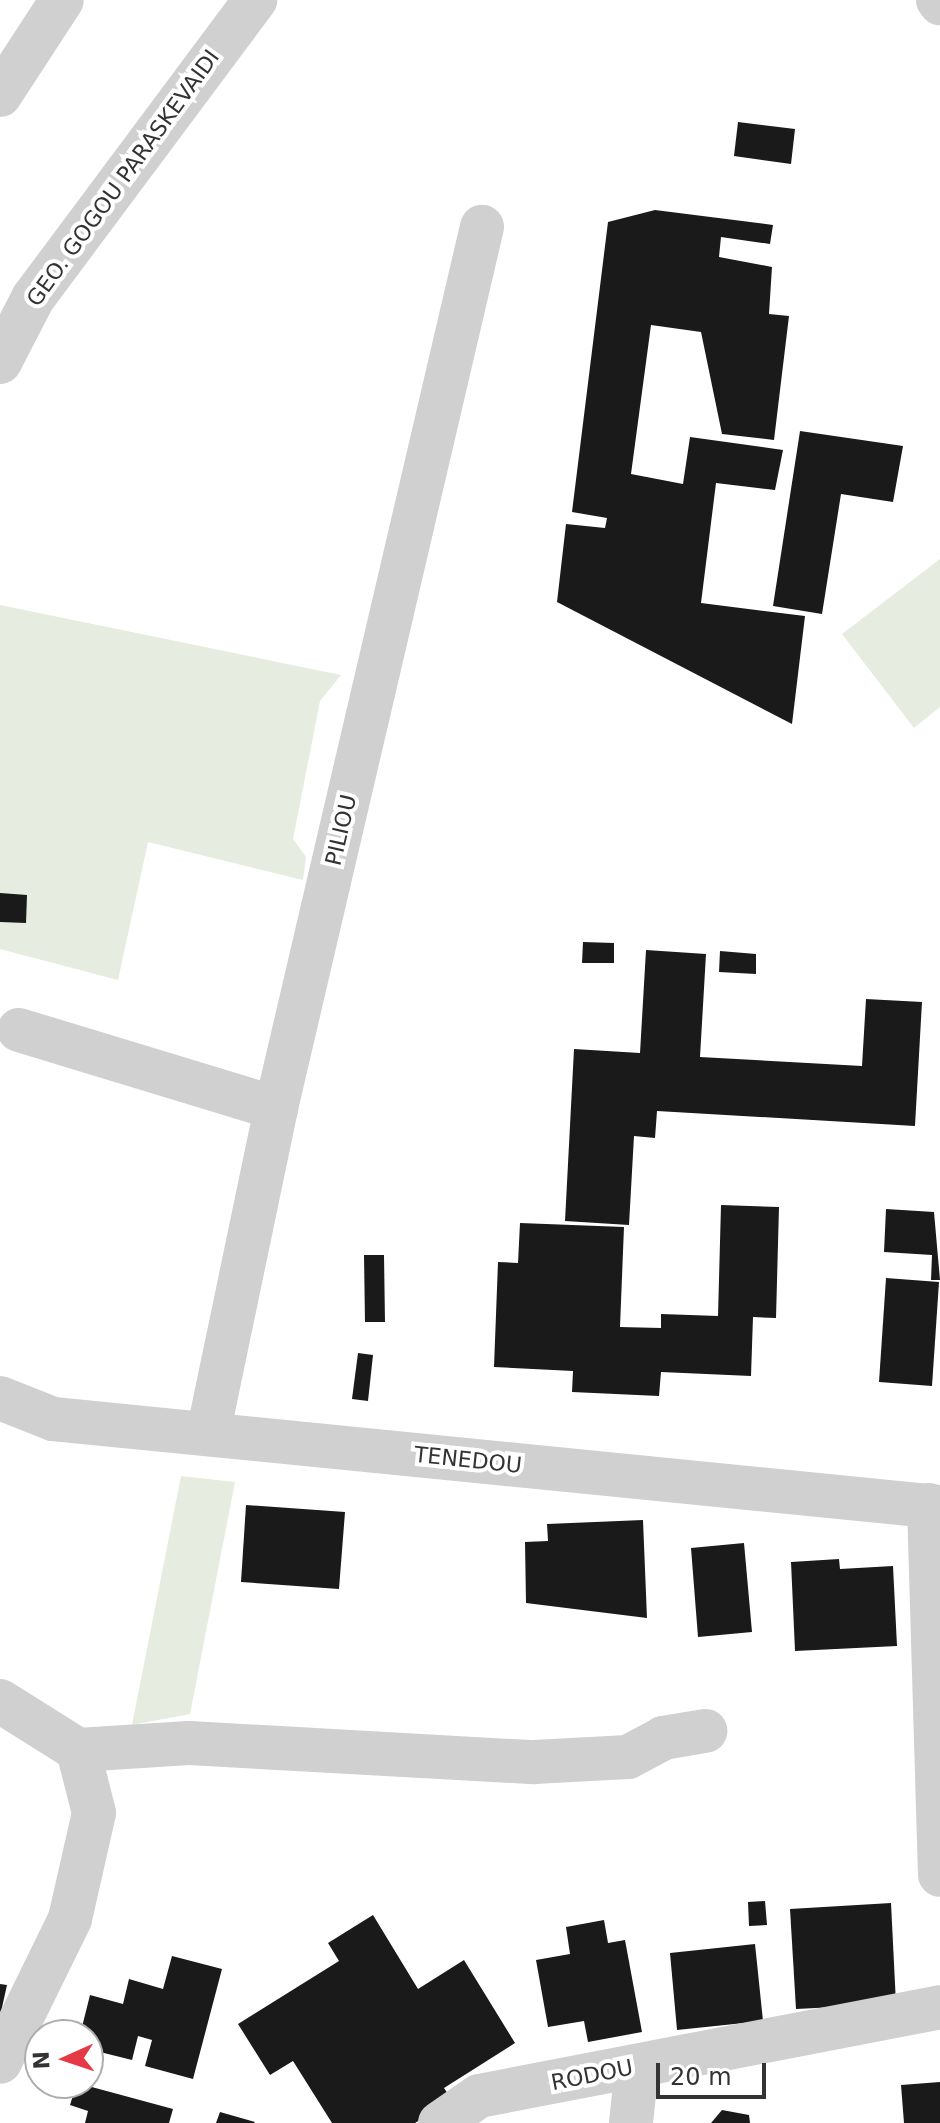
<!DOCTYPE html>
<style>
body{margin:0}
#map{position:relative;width:940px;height:2123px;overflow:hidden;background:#fff;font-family:"DejaVu Sans",sans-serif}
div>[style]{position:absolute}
.green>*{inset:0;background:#e6ecdf}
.building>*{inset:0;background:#1a1a1a}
.minor>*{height:44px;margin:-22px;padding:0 22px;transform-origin:22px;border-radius:22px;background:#d0d0d0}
span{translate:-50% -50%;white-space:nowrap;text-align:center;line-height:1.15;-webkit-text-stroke:8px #fff;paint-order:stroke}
.street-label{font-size:22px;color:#333}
.north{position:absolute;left:24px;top:2019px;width:80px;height:80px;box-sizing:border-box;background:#fff;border:2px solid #adadad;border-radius:50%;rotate:267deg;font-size:22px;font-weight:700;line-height:32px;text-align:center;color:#333}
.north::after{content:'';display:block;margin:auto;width:28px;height:36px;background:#e63946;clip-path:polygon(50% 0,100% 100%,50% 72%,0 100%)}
.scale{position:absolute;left:656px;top:2063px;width:110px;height:36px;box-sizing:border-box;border:4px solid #333;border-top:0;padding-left:10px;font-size:24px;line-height:28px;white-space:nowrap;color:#333;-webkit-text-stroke:6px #fff;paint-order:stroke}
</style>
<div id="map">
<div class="green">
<div style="clip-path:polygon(940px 559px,940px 707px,914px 728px,842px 634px)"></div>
<div style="clip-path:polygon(0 605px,341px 675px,320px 701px,293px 839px,306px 857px,303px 880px,148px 842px,118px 980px,0 949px)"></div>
<div style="clip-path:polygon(181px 1476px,235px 1482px,190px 1714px,132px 1725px)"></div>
</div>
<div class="building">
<div style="clip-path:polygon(738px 122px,795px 129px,791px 164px,734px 156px)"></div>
<div style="clip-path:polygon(655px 210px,773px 225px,770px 244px,721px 237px,719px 257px,772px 267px,769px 314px,789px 316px,774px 440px,722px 434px,701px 332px,651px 325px,631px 474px,683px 484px,690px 437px,783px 450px,775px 490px,716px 483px,701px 603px,805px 616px,792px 724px,557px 602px,566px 524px,605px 528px,607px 518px,572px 512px,608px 222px)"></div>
<div style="clip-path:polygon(800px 431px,903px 446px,893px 502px,841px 494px,822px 614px,773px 606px)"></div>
<div style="clip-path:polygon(0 893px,27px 895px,26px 923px,0 922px)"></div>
<div style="clip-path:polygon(583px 942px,614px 943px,614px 963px,582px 963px)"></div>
<div style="clip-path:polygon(646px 950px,706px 954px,700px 1057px,862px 1066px,866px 999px,922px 1002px,915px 1126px,657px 1111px,655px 1138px,634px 1136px,629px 1225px,565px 1221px,574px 1049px,640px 1053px)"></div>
<div style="clip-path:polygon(720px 951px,756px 954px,756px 974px,719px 972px)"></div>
<div style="clip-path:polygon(721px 1205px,779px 1207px,776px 1318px,753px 1317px,751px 1376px,661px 1372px,659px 1396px,572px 1392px,573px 1371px,494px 1367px,498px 1262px,518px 1263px,520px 1223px,624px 1227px,620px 1327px,661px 1328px,661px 1314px,718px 1316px)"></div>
<div style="clip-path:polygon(886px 1209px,934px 1212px,940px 1280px,931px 1280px,932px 1255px,884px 1252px)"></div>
<div style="clip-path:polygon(364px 1255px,384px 1255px,385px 1322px,365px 1322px)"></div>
<div style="clip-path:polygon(886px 1278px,939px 1282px,932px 1386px,879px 1382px)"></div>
<div style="clip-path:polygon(358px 1353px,373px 1355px,368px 1401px,352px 1399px)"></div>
<div style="clip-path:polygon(246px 1505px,345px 1512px,339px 1589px,241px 1582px)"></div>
<div style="clip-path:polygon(643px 1520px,647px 1618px,526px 1603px,525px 1542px,548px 1541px,547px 1524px)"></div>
<div style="clip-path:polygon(744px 1543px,752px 1632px,698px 1637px,691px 1548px)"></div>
<div style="clip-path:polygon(839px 1559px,840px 1569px,893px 1566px,897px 1646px,795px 1651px,791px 1562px)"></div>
<div style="clip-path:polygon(765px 1901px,767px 1925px,749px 1926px,748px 1902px)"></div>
<div style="clip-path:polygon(891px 1903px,896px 2004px,796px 2009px,790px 1909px)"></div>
<div style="clip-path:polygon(373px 1915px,418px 1989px,464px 1960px,515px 2043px,444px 2088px,452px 2100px,415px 2123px,332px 2123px,293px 2061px,270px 2075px,238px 2024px,339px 1961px,328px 1943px)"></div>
<div style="clip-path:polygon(604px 1920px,608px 1943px,625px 1940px,642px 2032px,588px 2042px,584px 2021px,548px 2027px,536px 1960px,570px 1954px,566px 1927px)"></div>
<div style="clip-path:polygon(755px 1944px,763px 2021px,677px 2030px,670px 1953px)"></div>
<div style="clip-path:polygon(172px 1956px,222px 1969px,193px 2079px,145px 2066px,152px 2040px,138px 2036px,132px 2060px,88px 2049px,88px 2035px,80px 2035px,90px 1995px,123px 2004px,129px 1979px,163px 1989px)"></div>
<div style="clip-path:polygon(0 1984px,7px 1985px,1px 2012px,0 2012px)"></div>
<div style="clip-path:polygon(940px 2082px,940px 2123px,904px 2123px,901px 2085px)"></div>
<div style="clip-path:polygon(77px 2083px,173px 2109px,169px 2123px,85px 2123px,88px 2111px,70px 2105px)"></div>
<div style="clip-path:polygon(722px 2110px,749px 2115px,750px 2123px,711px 2123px)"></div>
<div style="clip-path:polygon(220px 2112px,255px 2122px,254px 2123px,216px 2123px)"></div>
</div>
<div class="minor">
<div style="left:938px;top:0;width:4px;rotate:56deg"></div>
<div style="left:0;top:95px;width:113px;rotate:-56.9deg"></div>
<div style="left:0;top:362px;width:72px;rotate:-62.7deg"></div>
<div style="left:33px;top:298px;width:372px;rotate:-53.3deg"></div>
<div style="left:19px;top:1030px;width:269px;rotate:16.9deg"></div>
<div style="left:0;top:1398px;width:57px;rotate:21.6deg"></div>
<div style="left:53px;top:1419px;width:891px;rotate:5.67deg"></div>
<div style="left:208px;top:1434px;width:333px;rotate:-78.2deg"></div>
<div style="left:276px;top:1108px;width:905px;rotate:-76.84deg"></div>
<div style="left:929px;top:1505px;width:370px;rotate:88.3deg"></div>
<div style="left:0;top:1701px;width:92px;rotate:32.1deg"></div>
<div style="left:78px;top:1750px;width:65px;rotate:75.7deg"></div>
<div style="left:94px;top:1813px;width:109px;rotate:102.8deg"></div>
<div style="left:70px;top:1919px;width:159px;rotate:116.1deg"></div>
<div style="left:78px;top:1750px;width:111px;rotate:-3.6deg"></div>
<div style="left:189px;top:1743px;width:346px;rotate:3.2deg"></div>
<div style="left:534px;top:1762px;width:94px;rotate:-3deg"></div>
<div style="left:628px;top:1757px;width:40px;rotate:-28deg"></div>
<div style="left:663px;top:1738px;width:43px;rotate:-9.5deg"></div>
<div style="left:440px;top:2123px;width:47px;rotate:-34.7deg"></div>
<div style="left:479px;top:2096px;width:470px;rotate:-10.9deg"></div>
<div style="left:631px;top:2123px;width:57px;rotate:-84deg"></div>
</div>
<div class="street-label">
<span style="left:123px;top:178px;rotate:-54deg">GEO. GOGOU PARASKEVAIDI</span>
<span style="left:341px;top:830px;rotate:-77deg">PILIOU</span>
<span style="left:468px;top:1460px;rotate:6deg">TENEDOU</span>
<span style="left:592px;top:2075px;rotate:-11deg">RODOU</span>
</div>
<div class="north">N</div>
<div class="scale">20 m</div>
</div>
